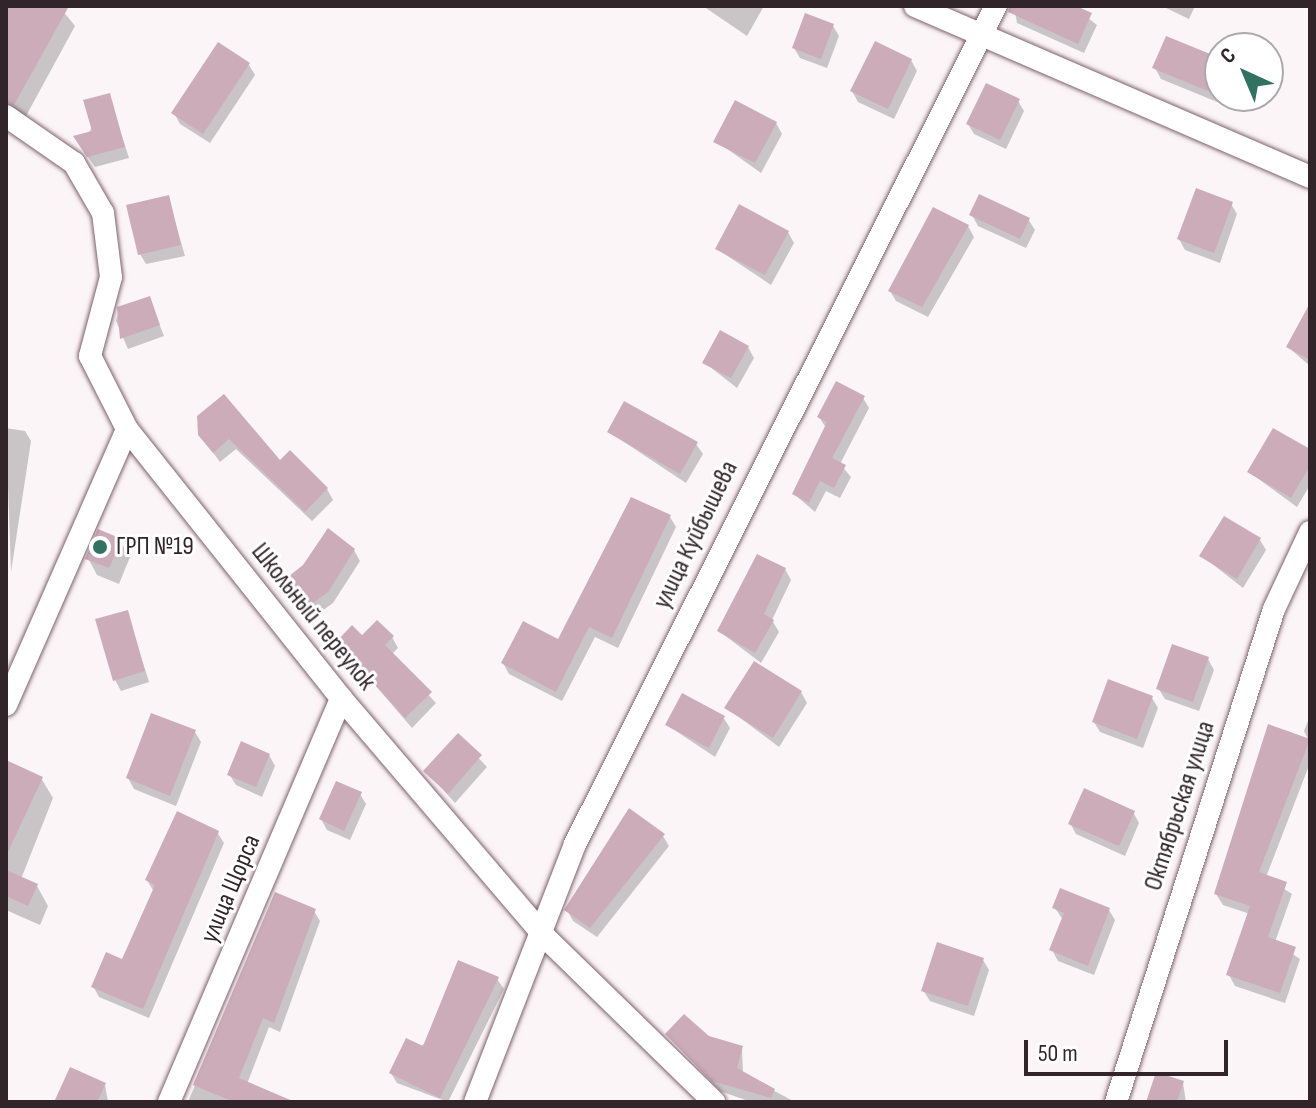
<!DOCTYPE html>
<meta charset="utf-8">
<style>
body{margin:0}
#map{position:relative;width:1316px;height:1108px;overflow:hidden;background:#fcf5f7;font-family:"Sofia Sans Condensed",sans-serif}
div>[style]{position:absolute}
.shadow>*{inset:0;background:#0003}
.building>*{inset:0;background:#cdacb9}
.roads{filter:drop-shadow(0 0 2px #7e616d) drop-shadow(0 0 2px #7e616d)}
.street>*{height:22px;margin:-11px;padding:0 11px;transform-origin:11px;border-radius:11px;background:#fff}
.dots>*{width:22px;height:22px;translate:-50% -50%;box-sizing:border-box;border:4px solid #fff;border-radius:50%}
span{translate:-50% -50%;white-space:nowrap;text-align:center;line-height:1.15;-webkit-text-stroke:6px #fff;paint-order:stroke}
.street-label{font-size:26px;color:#32252a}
.poi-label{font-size:26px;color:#32252a}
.left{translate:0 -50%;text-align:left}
.frame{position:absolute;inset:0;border:8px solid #32252a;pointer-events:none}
.north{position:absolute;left:1204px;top:32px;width:80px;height:80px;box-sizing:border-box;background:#fff;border:2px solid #ada8aa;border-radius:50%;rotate:316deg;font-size:22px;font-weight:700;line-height:32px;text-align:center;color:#32252a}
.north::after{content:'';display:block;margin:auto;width:28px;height:36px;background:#337260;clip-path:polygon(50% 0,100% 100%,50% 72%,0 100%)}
.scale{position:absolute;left:1024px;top:1040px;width:204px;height:36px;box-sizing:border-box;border:4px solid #32252a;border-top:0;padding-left:10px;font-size:24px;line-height:28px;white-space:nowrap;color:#32252a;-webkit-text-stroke:6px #fff;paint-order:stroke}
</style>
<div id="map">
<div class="shadow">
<div style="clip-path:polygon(6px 6px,59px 6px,75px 26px,26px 116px,6px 105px)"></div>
<div style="clip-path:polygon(703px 6px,764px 6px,747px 36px)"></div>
<div style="clip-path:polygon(1014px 6px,1072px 6px,1097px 25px,1084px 53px,1017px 23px)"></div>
<div style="clip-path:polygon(1162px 6px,1195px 6px,1189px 19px)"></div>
<div style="clip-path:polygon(833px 26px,839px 36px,827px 68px,800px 58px,794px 48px)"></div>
<div style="clip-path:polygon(911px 60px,917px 71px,894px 119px,858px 102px,852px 91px)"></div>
<div style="clip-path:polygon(1220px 60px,1220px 96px,1237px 96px,1232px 108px,1161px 79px,1155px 68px)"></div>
<div style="clip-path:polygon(249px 65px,255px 75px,210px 143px,180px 124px,174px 113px)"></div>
<div style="clip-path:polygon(109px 96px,129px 158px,95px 167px,81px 147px)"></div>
<div style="clip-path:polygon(1018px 101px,1024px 111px,1006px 149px,974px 134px,968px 124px)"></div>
<div style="clip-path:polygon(776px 123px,782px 134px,761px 173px,716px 141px)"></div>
<div style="clip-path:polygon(168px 197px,185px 256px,146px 264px,140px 254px)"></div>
<div style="clip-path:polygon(1231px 204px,1237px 214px,1220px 263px,1185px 250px,1179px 239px)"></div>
<div style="clip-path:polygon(972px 215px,1028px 219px,1035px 230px,1026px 248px,978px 226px)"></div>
<div style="clip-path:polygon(968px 226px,974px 237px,928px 317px,896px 301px,890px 291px)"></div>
<div style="clip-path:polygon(788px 232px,794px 243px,771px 285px,717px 249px)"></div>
<div style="clip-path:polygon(149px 299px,164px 336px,128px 349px,116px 321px,119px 309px)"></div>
<div style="clip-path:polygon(1310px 318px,1310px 366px,1288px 347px)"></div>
<div style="clip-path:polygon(748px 347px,754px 358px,737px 388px,705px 363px)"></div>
<div style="clip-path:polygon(863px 398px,869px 408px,840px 464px,851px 477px,840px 498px,826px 491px,815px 512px,794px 494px,826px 428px,819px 417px)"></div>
<div style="clip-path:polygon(199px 417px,327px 489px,333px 500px,312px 521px,236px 449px,220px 462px,200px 435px)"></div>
<div style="clip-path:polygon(6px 428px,25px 431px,31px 441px,11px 572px)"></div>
<div style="clip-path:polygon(609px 432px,696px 444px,703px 454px,686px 483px)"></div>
<div style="clip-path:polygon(1310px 452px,1310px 485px,1297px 507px,1249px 472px)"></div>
<div style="clip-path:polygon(670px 517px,676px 527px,618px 648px,595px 637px,562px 701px,509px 674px,503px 663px,559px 642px)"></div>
<div style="clip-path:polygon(1260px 540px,1266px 550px,1243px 588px,1202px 556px)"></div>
<div style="clip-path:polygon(120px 541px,130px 557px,119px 584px,97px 575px,88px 558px)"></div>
<div style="clip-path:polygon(354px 550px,360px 561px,333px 603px,308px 621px,280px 585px)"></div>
<div style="clip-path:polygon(785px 569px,791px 580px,772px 620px,779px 632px,761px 663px,719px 631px)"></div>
<div style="clip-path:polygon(127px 612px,149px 682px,121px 691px,115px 680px)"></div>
<div style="clip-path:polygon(392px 637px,398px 648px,391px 655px,436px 703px,412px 728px,338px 642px)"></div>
<div style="clip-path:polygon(1208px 659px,1214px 670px,1199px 711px,1165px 699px,1158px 688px)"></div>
<div style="clip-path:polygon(801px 692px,807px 703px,779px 747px,727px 708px)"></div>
<div style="clip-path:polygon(1152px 698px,1158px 708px,1143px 748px,1100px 732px,1094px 722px)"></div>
<div style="clip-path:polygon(1310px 716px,1310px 763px,1266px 877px,1292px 894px,1275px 942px,1300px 959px,1285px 1003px,1235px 986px,1229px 975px,1250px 914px,1223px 905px,1216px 894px,1270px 726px,1309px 741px,1304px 731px)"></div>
<div style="clip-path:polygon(723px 717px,730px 728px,715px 757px,667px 725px)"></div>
<div style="clip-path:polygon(195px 732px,201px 742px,176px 806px,134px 789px,128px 778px)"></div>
<div style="clip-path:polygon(458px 736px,487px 767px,455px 803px,426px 771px)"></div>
<div style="clip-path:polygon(269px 755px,275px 766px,262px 797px,236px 785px,229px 774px)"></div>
<div style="clip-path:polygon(6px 776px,41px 778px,53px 798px,21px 879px,37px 886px,48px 906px,40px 925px,6px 910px)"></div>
<div style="clip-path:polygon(360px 794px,366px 804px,350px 840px,327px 830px,321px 819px)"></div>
<div style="clip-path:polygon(1133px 812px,1139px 823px,1125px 856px,1076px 834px,1070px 823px)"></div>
<div style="clip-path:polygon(217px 832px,224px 843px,149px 1018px,99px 997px,93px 986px,123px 961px,154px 892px,147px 880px)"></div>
<div style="clip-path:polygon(663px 836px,669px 846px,597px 937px,573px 921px,567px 910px)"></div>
<div style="clip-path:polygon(276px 895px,314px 911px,320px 921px,280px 1032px,269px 1027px,247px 1084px,284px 1102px,188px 1102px)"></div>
<div style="clip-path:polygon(1055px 908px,1109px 910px,1115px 920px,1094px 975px,1058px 961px,1052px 950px,1063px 920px)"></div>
<div style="clip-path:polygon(983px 960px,989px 970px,974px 1016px,930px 1001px,923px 990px)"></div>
<div style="clip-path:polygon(497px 979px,504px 989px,448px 1102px,397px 1083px,391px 1073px)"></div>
<div style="clip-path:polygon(667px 1035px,742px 1048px,743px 1074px,795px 1102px,751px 1102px,720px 1091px)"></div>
<div style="clip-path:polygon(1183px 1083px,1186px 1102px,1150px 1102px)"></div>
<div style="clip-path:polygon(105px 1085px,108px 1102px,56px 1102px)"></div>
</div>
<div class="building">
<div style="clip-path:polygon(6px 6px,69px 6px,14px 105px,6px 102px)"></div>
<div style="clip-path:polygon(1010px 6px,1076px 6px,1092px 13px,1078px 44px,1008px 12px)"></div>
<div style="clip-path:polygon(805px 13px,834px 24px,821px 59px,792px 48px)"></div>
<div style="clip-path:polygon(1166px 36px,1220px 58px,1220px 96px,1152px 68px)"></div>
<div style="clip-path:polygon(875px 41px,912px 59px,888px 109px,850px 91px)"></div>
<div style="clip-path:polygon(218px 42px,250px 63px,203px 134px,171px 113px)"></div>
<div style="clip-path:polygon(986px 83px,1020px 99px,1000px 140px,966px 124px)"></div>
<div style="clip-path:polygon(110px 93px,125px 147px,87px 157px,73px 136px,92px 131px,83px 100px)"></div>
<div style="clip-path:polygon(735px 100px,777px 122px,755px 163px,713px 142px)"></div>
<div style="clip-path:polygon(1196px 188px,1233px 202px,1214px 253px,1177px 239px)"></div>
<div style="clip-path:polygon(979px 194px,1030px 218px,1020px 239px,969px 215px)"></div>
<div style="clip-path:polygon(169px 195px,181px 245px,138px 255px,126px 205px)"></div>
<div style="clip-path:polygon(739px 204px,789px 231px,765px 275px,715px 249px)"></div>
<div style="clip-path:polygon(933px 207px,969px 225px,922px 307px,888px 291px)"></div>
<div style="clip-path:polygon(150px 296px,160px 325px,120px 339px,117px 307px)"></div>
<div style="clip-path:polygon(1310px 303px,1310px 360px,1286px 347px)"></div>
<div style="clip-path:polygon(720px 330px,749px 346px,731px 378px,702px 363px)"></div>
<div style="clip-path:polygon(836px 381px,865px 396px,832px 458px,846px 465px,834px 488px,820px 481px,809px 503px,792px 494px,827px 422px,817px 417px)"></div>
<div style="clip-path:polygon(224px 394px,280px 460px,290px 450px,328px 488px,305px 512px,229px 439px,213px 453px,198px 435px,197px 416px)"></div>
<div style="clip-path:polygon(624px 401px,698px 442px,680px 474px,607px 432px)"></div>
<div style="clip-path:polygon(1273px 428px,1310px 449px,1310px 466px,1291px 498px,1247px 472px)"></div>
<div style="clip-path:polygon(631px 497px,671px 515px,612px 638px,589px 627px,556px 692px,501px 663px,523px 621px,558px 639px)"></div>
<div style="clip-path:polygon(1224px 516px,1261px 538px,1237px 579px,1199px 556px)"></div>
<div style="clip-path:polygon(328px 528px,355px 549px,328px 592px,301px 612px,278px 585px,303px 565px)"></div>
<div style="clip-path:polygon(98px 529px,122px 539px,109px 568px,85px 559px)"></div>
<div style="clip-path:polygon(757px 554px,786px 568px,764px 614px,774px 620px,755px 653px,717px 631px)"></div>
<div style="clip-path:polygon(128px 610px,145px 671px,113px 681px,95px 619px)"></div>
<div style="clip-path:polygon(377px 620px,394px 636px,385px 645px,432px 692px,405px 718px,336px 642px,352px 625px,362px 635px)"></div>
<div style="clip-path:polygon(1172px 644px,1209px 657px,1193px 702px,1156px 689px)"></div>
<div style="clip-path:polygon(754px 661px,802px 691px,773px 738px,724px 708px)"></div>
<div style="clip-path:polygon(1108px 679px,1153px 696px,1137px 739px,1092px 722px)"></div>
<div style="clip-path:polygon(682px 693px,725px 716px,709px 748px,665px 725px)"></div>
<div style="clip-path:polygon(151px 713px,196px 730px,170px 796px,126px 778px)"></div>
<div style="clip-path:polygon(1268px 724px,1310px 739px,1259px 872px,1287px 882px,1268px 937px,1296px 947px,1280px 993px,1226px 975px,1250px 906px,1214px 894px)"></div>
<div style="clip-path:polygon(458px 733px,482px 755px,448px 794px,423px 771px)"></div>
<div style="clip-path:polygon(241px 741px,270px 754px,256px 787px,227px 775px)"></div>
<div style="clip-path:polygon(6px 760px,43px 777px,6px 856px)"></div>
<div style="clip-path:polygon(336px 781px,362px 792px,344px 831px,319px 819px)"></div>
<div style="clip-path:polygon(1084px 788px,1135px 811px,1119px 846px,1068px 824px)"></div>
<div style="clip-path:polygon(629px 808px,665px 834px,590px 928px,564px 910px)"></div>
<div style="clip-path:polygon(177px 811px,219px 831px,143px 1009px,91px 987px,106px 952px,122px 959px,155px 885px,145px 880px)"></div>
<div style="clip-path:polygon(6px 870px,38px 884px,28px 906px,6px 896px)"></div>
<div style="clip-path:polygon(1060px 888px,1110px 908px,1088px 966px,1049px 950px,1064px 913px,1052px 908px)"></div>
<div style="clip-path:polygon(275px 892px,316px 909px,274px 1023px,263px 1018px,239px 1078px,295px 1102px,234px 1102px,193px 1085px)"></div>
<div style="clip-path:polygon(937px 942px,984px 958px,968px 1006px,921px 991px)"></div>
<div style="clip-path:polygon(458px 960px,499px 977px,440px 1098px,389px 1073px,406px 1038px,423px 1046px)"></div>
<div style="clip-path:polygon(684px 1014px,709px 1036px,743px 1046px,737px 1068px,775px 1089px,771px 1098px,712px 1081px,665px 1034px)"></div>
<div style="clip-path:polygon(70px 1067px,106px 1083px,97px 1102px,54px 1102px)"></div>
<div style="clip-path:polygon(1156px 1072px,1184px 1081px,1177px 1102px,1146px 1102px)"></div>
</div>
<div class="roads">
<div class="street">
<div style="left:915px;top:6px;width:430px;rotate:23.4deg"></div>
<div style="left:6px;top:116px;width:83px;rotate:34.7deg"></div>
<div style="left:74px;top:163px;width:58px;rotate:59.9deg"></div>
<div style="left:103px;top:213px;width:64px;rotate:82.9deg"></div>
<div style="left:111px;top:277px;width:82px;rotate:104.9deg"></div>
<div style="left:90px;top:356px;width:82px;rotate:63.1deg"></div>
<div style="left:127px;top:429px;width:344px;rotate:51.5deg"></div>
<div style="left:341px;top:698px;width:313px;rotate:49.5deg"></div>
<div style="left:544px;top:936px;width:238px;rotate:44.3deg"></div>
<div style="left:6px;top:705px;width:301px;rotate:-66.3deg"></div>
<div style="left:169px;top:1102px;width:439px;rotate:-66.9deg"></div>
<div style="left:475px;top:1102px;width:277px;rotate:-68.8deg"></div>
<div style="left:575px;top:844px;width:938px;rotate:-63.33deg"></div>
<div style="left:1116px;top:1102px;width:518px;rotate:-72.23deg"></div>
<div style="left:1274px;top:609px;width:85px;rotate:-64.9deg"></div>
</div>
</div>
<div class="dots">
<div style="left:100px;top:547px;background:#337260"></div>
</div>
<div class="street-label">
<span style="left:696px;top:535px;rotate:-64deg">улица Куйбышева</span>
<span style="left:313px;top:617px;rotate:51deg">Школьный переулок</span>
<span style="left:1180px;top:806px;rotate:-72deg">Октябрьская улица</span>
<span style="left:231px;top:889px;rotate:-67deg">улица Щорса</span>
</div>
<div class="poi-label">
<span class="left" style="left:116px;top:547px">ГРП №19</span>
</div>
<div class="frame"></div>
<div class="north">С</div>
<div class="scale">50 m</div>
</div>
